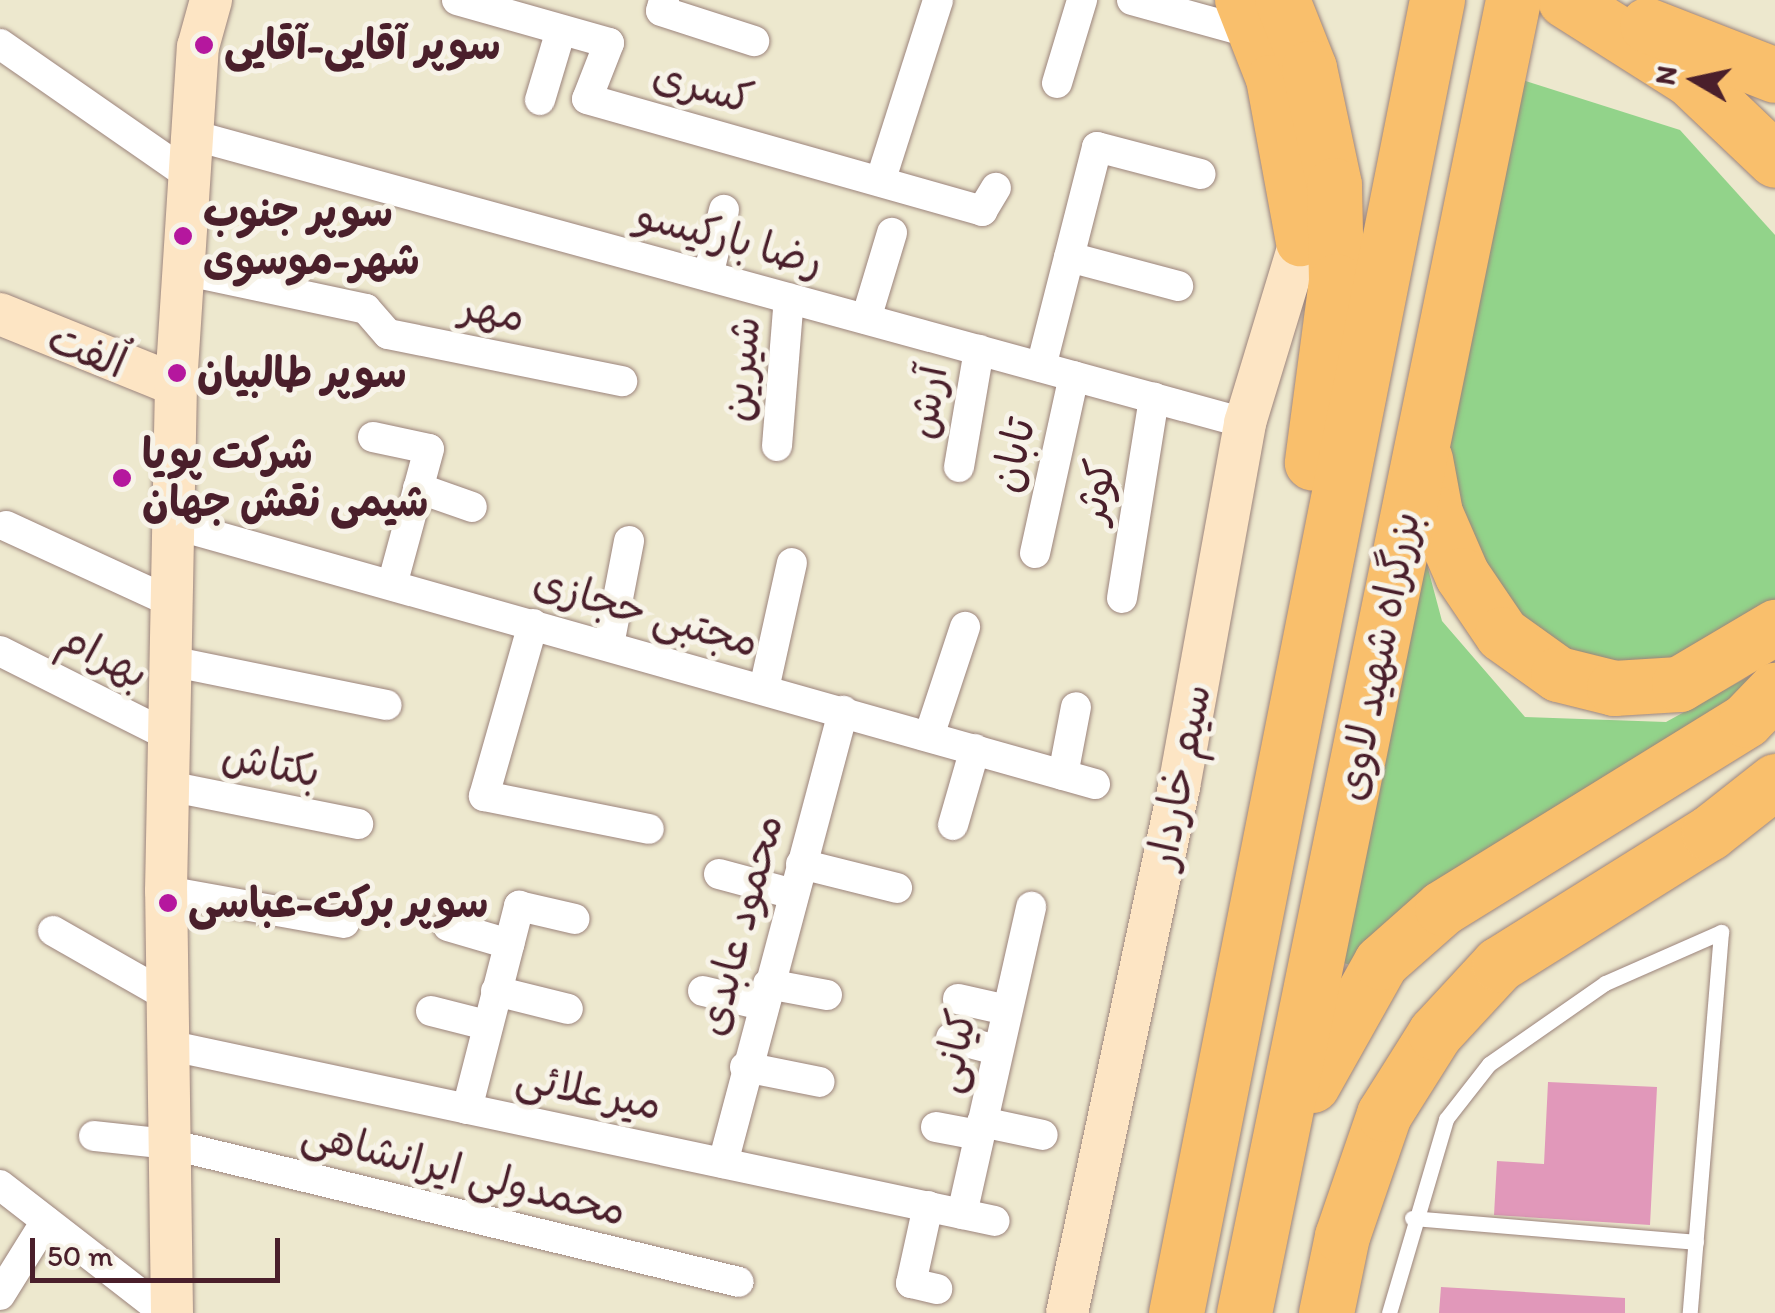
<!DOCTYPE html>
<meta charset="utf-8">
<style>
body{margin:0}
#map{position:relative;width:1775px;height:1313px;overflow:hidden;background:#ede8ce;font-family:Itim,"Playpen Sans Arabic",sans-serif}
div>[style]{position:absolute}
.green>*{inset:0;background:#92d38a}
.building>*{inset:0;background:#e198ba}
.roads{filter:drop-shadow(0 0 2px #9c847c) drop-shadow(0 0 2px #9c847c)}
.lane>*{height:15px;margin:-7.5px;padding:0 7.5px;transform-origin:7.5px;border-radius:7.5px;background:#fff}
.street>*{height:30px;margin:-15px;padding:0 15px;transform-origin:15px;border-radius:15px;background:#fff}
.secondary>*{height:42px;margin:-21px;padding:0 21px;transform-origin:21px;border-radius:21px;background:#fde5c4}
.primary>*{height:48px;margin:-24px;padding:0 24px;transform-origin:24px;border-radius:24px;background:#f9bf6c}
.highway>*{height:55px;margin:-27.5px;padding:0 27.5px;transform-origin:27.5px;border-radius:27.5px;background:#f9bf6c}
.dots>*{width:28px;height:28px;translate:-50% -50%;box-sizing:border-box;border:5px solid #f7f3e8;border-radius:50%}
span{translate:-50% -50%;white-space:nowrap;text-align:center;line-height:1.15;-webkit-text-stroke:10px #f7f3e8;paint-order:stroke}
.poi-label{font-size:42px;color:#4a1f2b;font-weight:700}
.left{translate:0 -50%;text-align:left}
.street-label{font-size:42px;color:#4a1f2b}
.north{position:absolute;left:1645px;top:30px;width:100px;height:100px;-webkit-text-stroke:8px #f7f3e8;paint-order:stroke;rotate:279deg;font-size:28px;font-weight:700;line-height:40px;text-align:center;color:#4a1f2b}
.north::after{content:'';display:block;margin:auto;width:35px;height:45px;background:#4a1f2b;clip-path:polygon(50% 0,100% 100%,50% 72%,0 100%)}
.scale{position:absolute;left:30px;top:1238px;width:250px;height:45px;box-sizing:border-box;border:5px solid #4a1f2b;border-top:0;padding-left:12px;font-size:30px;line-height:35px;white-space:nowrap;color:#4a1f2b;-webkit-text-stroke:8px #f7f3e8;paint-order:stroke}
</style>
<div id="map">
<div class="green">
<div style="clip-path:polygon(1516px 78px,1680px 130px,1775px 235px,1775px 602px,1693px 667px,1550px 655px,1475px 576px,1438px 456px)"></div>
<div style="clip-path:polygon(1418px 531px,1442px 621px,1525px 717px,1666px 722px,1775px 662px,1738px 709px,1352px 965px,1334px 961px)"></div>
</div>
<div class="building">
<div style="clip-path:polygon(1548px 1082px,1657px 1087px,1650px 1225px,1494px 1215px,1497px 1161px,1544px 1164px)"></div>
<div style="clip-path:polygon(1441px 1287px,1625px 1298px,1625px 1313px,1439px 1313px)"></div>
</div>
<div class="roads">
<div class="lane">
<div style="left:1412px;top:1218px;width:285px;rotate:4.8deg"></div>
<div style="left:1389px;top:1313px;width:202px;rotate:-73.6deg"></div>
<div style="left:1446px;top:1119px;width:70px;rotate:-52deg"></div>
<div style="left:1489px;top:1064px;width:141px;rotate:-34.9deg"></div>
<div style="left:1605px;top:983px;width:127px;rotate:-23.7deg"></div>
<div style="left:1721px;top:932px;width:382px;rotate:94.7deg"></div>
</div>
<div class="street">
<div style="left:457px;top:0;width:158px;rotate:15.8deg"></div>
<div style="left:609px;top:43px;width:60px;rotate:111.4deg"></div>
<div style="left:587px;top:99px;width:411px;rotate:15.8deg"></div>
<div style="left:982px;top:211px;width:27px;rotate:-59deg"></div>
<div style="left:664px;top:0;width:11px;rotate:105deg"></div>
<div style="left:661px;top:11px;width:98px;rotate:17.9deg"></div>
<div style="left:1132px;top:0;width:124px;rotate:15.4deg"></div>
<div style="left:0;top:44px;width:231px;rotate:34.8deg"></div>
<div style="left:1057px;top:83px;width:87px;rotate:-73.2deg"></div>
<div style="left:540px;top:100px;width:73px;rotate:-73.3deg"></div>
<div style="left:192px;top:135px;width:1092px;rotate:15.3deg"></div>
<div style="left:881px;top:179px;width:188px;rotate:-72.3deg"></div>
<div style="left:1069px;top:257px;width:113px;rotate:14.9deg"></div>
<div style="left:183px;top:270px;width:187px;rotate:12deg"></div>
<div style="left:366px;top:309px;width:33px;rotate:49deg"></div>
<div style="left:388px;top:334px;width:239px;rotate:11.4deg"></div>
<div style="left:708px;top:276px;width:68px;rotate:-76.4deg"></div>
<div style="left:866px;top:319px;width:90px;rotate:-73.2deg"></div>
<div style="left:1041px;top:367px;width:227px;rotate:-75.7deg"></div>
<div style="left:1097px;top:147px;width:107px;rotate:14.6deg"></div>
<div style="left:373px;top:437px;width:57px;rotate:12.1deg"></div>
<div style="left:429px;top:449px;width:141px;rotate:105.2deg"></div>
<div style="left:777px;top:446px;width:148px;rotate:-85.4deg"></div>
<div style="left:959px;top:467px;width:119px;rotate:-80.3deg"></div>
<div style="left:418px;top:488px;width:57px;rotate:19.4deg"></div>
<div style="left:173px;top:524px;width:958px;rotate:15.75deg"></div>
<div style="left:6px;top:526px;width:182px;rotate:24.7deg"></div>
<div style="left:1035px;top:553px;width:181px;rotate:-77.6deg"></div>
<div style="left:1122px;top:598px;width:203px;rotate:-80.9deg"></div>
<div style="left:533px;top:624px;width:179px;rotate:105.9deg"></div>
<div style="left:484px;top:796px;width:168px;rotate:11.3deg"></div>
<div style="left:609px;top:645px;width:106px;rotate:-79.1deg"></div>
<div style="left:0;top:651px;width:189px;rotate:26.7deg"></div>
<div style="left:170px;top:661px;width:221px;rotate:11.5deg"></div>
<div style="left:764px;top:689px;width:129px;rotate:-77.5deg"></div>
<div style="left:929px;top:736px;width:115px;rotate:-71.7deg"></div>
<div style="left:1063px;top:775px;width:69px;rotate:-79.2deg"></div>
<div style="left:168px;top:786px;width:194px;rotate:11.3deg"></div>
<div style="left:953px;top:825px;width:79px;rotate:-73.9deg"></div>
<div style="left:801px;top:864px;width:99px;rotate:14deg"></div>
<div style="left:719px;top:874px;width:77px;rotate:15.1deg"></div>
<div style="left:166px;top:891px;width:181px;rotate:10.2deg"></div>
<div style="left:448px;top:926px;width:64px;rotate:16.4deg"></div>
<div style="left:53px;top:931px;width:131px;rotate:29.7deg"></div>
<div style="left:768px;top:984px;width:60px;rotate:10.6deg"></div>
<div style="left:496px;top:991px;width:74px;rotate:14deg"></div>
<div style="left:703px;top:991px;width:61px;rotate:13.3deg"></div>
<div style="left:958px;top:999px;width:50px;rotate:12.7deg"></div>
<div style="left:431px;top:1011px;width:57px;rotate:14.3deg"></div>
<div style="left:951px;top:1038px;width:47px;rotate:14.9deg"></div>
<div style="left:167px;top:1045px;width:846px;rotate:12deg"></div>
<div style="left:745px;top:1067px;width:76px;rotate:11.3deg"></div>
<div style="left:467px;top:1109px;width:210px;rotate:-75.6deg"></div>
<div style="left:519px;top:906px;width:57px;rotate:13.1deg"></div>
<div style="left:982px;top:1122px;width:62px;rotate:12deg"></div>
<div style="left:936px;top:1127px;width:43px;rotate:10.8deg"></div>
<div style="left:94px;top:1136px;width:75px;rotate:6.1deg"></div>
<div style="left:169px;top:1144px;width:586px;rotate:13.61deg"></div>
<div style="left:723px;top:1163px;width:468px;rotate:-75.1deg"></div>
<div style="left:0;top:1185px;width:209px;rotate:37.8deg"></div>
<div style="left:928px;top:1206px;width:79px;rotate:102.4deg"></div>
<div style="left:911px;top:1283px;width:27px;rotate:13deg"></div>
<div style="left:962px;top:1214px;width:315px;rotate:-77.3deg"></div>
<div style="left:0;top:1295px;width:87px;rotate:-58.1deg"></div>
</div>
<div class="secondary">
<div style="left:0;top:314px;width:190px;rotate:22deg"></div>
<div style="left:172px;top:1313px;width:422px;rotate:-90.8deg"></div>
<div style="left:166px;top:891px;width:506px;rotate:-88.87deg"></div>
<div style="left:176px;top:385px;width:339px;rotate:-86.3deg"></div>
<div style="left:198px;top:47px;width:49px;rotate:-74.5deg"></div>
<div style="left:1067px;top:1313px;width:538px;rotate:-77.98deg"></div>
<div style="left:1179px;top:787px;width:370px;rotate:-79.7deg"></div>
<div style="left:1245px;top:423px;width:189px;rotate:-73.1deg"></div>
</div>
<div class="primary">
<div style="left:1239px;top:0;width:85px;rotate:68.6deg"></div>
<div style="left:1270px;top:79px;width:166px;rotate:79.6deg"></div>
</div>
<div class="highway">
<div style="left:1282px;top:0;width:73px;rotate:68.3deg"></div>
<div style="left:1309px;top:68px;width:120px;rotate:77.9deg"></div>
<div style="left:1334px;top:185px;width:96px;rotate:88.8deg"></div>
<div style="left:1336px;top:281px;width:183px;rotate:97.6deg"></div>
<div style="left:1565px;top:0;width:148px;rotate:32.3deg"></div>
<div style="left:1690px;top:79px;width:117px;rotate:43.6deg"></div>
<div style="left:1647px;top:25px;width:137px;rotate:21.3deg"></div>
<div style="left:1425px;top:459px;width:55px;rotate:79.5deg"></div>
<div style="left:1435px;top:513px;width:68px;rotate:66.5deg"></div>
<div style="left:1462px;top:575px;width:71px;rotate:55.9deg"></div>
<div style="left:1502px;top:634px;width:69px;rotate:35.5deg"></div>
<div style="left:1558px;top:674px;width:58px;rotate:14deg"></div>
<div style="left:1614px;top:688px;width:65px;rotate:-3.5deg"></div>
<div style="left:1679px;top:684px;width:112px;rotate:-30.7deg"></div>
<div style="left:1312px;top:1085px;width:141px;rotate:-60.7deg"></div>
<div style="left:1381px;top:962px;width:81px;rotate:-41.5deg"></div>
<div style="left:1442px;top:908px;width:357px;rotate:-31.7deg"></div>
<div style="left:1746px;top:720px;width:42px;rotate:-46deg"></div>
<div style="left:1176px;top:1313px;width:1339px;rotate:-78.76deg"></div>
<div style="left:1244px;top:1313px;width:1340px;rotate:-78.42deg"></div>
<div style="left:1326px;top:1313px;width:79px;rotate:-78.3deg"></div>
<div style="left:1342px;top:1236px;width:129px;rotate:-71deg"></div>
<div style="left:1384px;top:1114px;width:96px;rotate:-57.8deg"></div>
<div style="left:1435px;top:1033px;width:94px;rotate:-47.2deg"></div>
<div style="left:1499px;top:964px;width:248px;rotate:-32deg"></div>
<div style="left:1709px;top:833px;width:84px;rotate:-38.2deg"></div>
</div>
</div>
<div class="dots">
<div style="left:204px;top:45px;background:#b5179e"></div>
<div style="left:183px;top:236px;background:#b5179e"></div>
<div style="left:177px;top:373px;background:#b5179e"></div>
<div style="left:122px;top:478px;background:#b5179e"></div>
<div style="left:168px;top:903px;background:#b5179e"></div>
</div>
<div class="poi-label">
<span class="left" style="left:224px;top:45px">سوپر آقایی-آقایی</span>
<span class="left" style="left:203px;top:236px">سوپر جنوب<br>شهر-موسوی</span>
<span class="left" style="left:197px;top:373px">سوپر طالبیان</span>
<span class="left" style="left:142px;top:478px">شرکت پویا<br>شیمی نقش جهان</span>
<span class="left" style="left:188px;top:903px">سوپر برکت-عباسی</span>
</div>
<div class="street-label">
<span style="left:703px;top:87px;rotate:15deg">کسری</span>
<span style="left:730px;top:238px;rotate:15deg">رضا بارکیسو</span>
<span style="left:493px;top:312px;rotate:11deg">مهر</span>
<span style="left:87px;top:351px;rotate:22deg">اُلفت</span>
<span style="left:741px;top:369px;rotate:-85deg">شیرین</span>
<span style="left:927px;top:402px;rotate:-80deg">آرش</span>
<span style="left:1013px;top:455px;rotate:-77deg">تابان</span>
<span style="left:1096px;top:491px;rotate:-81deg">کوثر</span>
<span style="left:646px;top:612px;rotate:16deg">مجتبی حجازی</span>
<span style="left:104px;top:656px;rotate:27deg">بهرام</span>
<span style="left:1378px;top:656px;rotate:-79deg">بزرگراه شهید لاوی</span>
<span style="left:271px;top:764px;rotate:11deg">بکتاش</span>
<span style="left:1179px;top:776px;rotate:-79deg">سیم خاردار</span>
<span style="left:740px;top:925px;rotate:-75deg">محمود عابدی</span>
<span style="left:954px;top:1051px;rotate:-78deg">کیانی</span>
<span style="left:589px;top:1091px;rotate:12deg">میرعلائی</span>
<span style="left:464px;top:1172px;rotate:14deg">محمدولی ایرانشاهی</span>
</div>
<div class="north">N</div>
<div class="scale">50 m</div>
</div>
